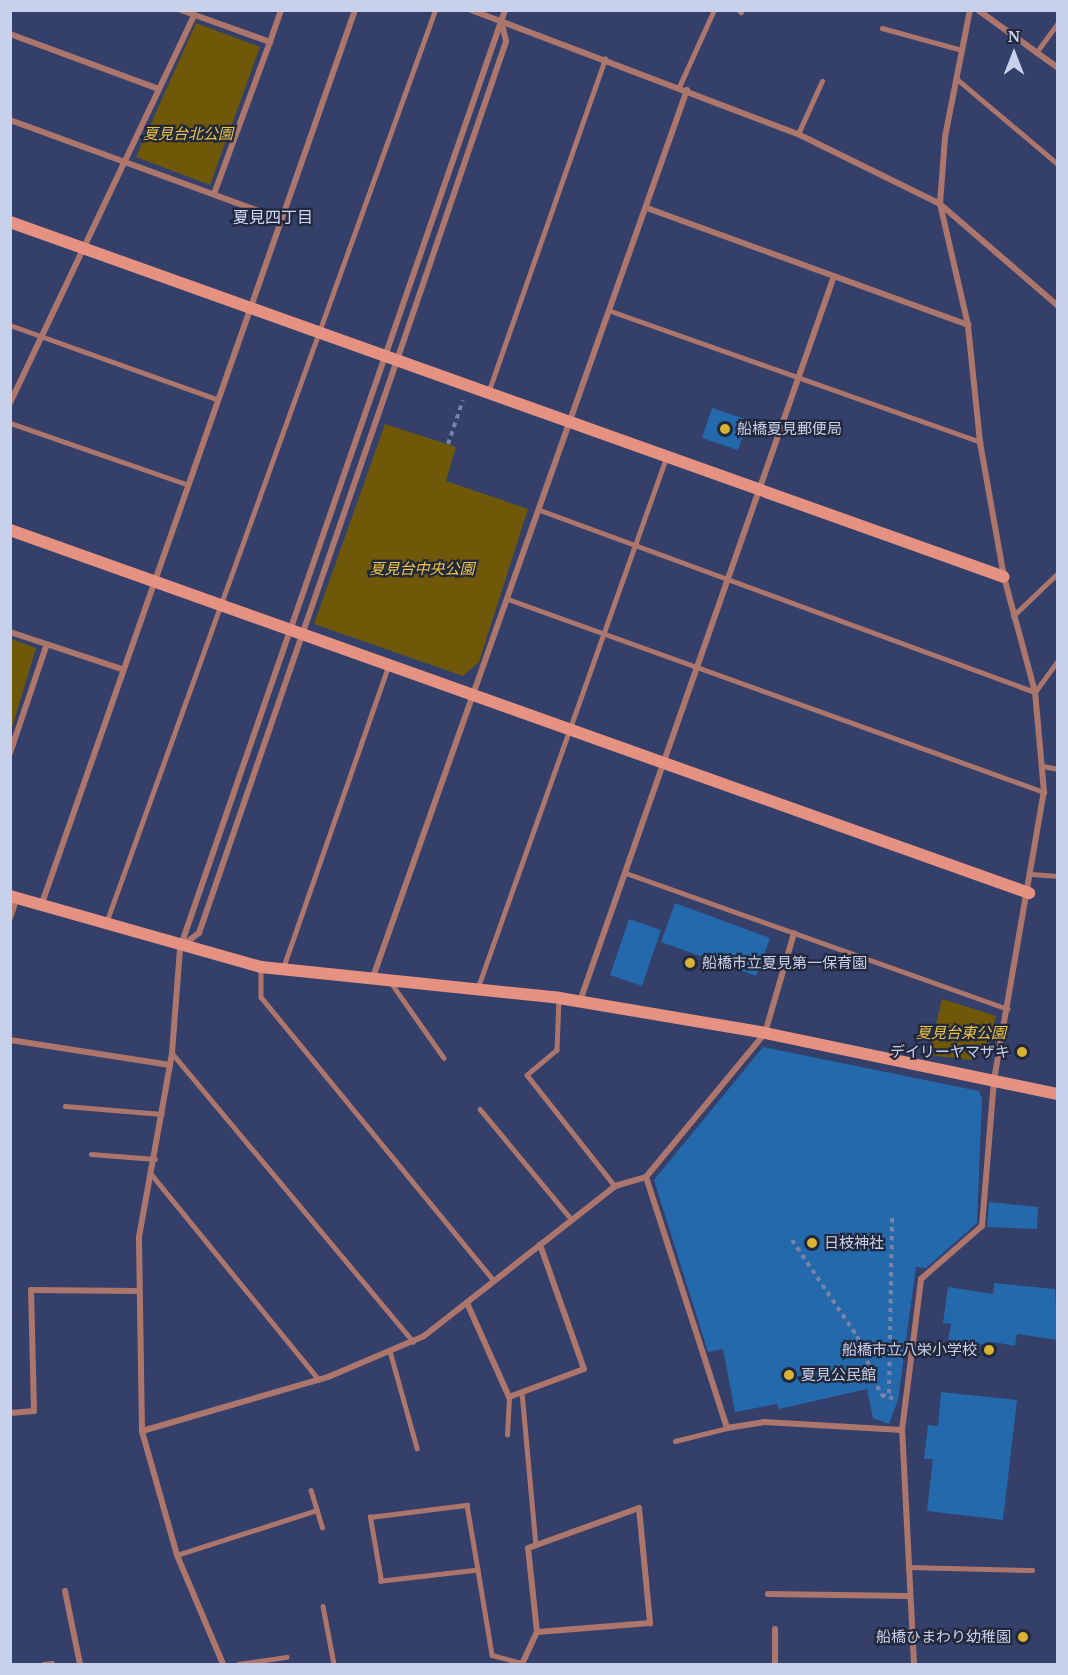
<!DOCTYPE html>
<meta charset="utf-8">
<style>
body{margin:0}
#map{position:relative;width:1068px;height:1675px;overflow:hidden;background:#343f6a;font-family:"PT Serif","Noto Sans JP",serif}
div>[style]{position:absolute}
.green>*{inset:0;background:#6f5808}
.building>*{inset:0;background:#2469ab}
.path>*{height:4px;margin-top:-2px;transform-origin:0;background:repeating-linear-gradient(90deg,#7883a6 0 4.5px,transparent 0 9px)}
.lane>*{height:4.5px;margin:-2.25px;padding:0 2.25px;transform-origin:2.25px;border-radius:2.25px;background:#ac766c}
.street>*{height:6px;margin:-3px;padding:0 3px;transform-origin:3px;border-radius:3px;background:#ac766c}
.secondary>*{height:12px;margin:-6px;padding:0 6px;transform-origin:6px;border-radius:6px;background:#e69283}
.dots>*{width:16px;height:16px;translate:-50% -50%;box-sizing:border-box;border:3px solid #22283b;border-radius:50%}
span{translate:-50% -50%;white-space:nowrap;text-align:center;line-height:1.15;-webkit-text-stroke:4.5px #22283b;paint-order:stroke}
.park-label{font-size:15px;color:#eec544;font-style:italic}
.poi-label{font-size:15px;color:#c8d1eb}
.left{translate:0 -50%;text-align:left}
.right{translate:-100% -50%;text-align:right}
.neighbourhood-label{font-size:16px;color:#cdd8f7}
.frame{position:absolute;inset:0;border:12px solid #c8d1eb;pointer-events:none}
.north{position:absolute;left:984px;top:24px;width:60px;height:60px;-webkit-text-stroke:4px #22283b;paint-order:stroke;rotate:0deg;font-size:16px;font-weight:700;line-height:24px;text-align:center;color:#c8d1eb}
.north::after{content:'';display:block;margin:auto;width:21px;height:27px;background:#c8d1eb;clip-path:polygon(50% 0,100% 100%,50% 72%,0 100%)}
</style>
<div id="map">
<div class="green">
<div style="clip-path:polygon(196px 23px,260px 47px,210px 185px,136px 157px)"></div>
<div style="clip-path:polygon(385px 424px,456px 447px,446px 481px,528px 509px,479px 662px,463px 676px,314px 624px)"></div>
<div style="clip-path:polygon(11px 639px,36px 648px,11px 731px,10px 639px)"></div>
<div style="clip-path:polygon(942px 999px,996px 1016px,989px 1042px,971px 1060px,929px 1055px)"></div>
</div>
<div class="building">
<div style="clip-path:polygon(712px 408px,748px 420px,738px 450px,702px 438px)"></div>
<div style="clip-path:polygon(675px 903px,770px 938px,756px 976px,661px 942px)"></div>
<div style="clip-path:polygon(629px 919px,661px 930px,642px 986px,610px 975px)"></div>
<div style="clip-path:polygon(763px 1047px,979px 1091px,982px 1099px,977px 1223px,926px 1268px,916px 1267px,898px 1400px,889px 1424px,873px 1418px,867px 1389px,779px 1409px,777px 1404px,735px 1412px,723px 1349px,708px 1352px,654px 1180px)"></div>
<div style="clip-path:polygon(989px 1202px,1038px 1207px,1037px 1229px,987px 1227px)"></div>
<div style="clip-path:polygon(994px 1283px,1055px 1289px,1058px 1340px,1017px 1334px,1015px 1346px,993px 1342px,992px 1346px,948px 1340px,951px 1324px,943px 1323px,948px 1287px,993px 1294px)"></div>
<div style="clip-path:polygon(941px 1392px,1017px 1400px,1003px 1520px,927px 1511px,933px 1459px,924px 1459px,928px 1425px,938px 1426px)"></div>
</div>
<div class="path">
<div style="left:448px;top:444px;width:46px;rotate:-71.2deg"></div>
<div style="left:892px;top:1218px;width:179px;rotate:91deg"></div>
<div style="left:889px;top:1397px;width:5px;rotate:22deg"></div>
<div style="left:792px;top:1240px;width:116px;rotate:55.9deg"></div>
<div style="left:857px;top:1336px;width:64px;rotate:67.9deg"></div>
<div style="left:881px;top:1395px;width:8px;rotate:14deg"></div>
</div>
<div class="lane">
<div style="left:739px;top:10px;width:3px;rotate:45deg"></div>
<div style="left:882px;top:28px;width:83px;rotate:15.4deg"></div>
<div style="left:1036px;top:53px;width:37px;rotate:-54deg"></div>
<div style="left:957px;top:79px;width:132px;rotate:40.1deg"></div>
<div style="left:679px;top:87px;width:85px;rotate:-65.6deg"></div>
<div style="left:798px;top:134px;width:58px;rotate:-65.6deg"></div>
<div style="left:611px;top:311px;width:392px;rotate:19.5deg"></div>
<div style="left:10px;top:325px;width:220px;rotate:19.7deg"></div>
<div style="left:488px;top:393px;width:354px;rotate:-70.7deg"></div>
<div style="left:10px;top:423px;width:186px;rotate:19.1deg"></div>
<div style="left:540px;top:510px;width:527px;rotate:20.19deg"></div>
<div style="left:1035px;top:692px;width:39px;rotate:-54deg"></div>
<div style="left:508px;top:599px;width:570px;rotate:19.8deg"></div>
<div style="left:1013px;top:616px;width:62px;rotate:-43.7deg"></div>
<div style="left:1043px;top:766px;width:15px;rotate:11deg"></div>
<div style="left:626px;top:873px;width:405px;rotate:19.6deg"></div>
<div style="left:1031px;top:874px;width:27px;rotate:4deg"></div>
<div style="left:106px;top:923px;width:970px;rotate:-70.18deg"></div>
<div style="left:261px;top:967px;width:30px;rotate:90deg"></div>
<div style="left:261px;top:997px;width:367px;rotate:50.6deg"></div>
<div style="left:283px;top:968px;width:319px;rotate:-70.8deg"></div>
<div style="left:392px;top:984px;width:90px;rotate:54.9deg"></div>
<div style="left:478px;top:987px;width:561px;rotate:-70.44deg"></div>
<div style="left:559px;top:998px;width:52px;rotate:92.2deg"></div>
<div style="left:557px;top:1050px;width:39px;rotate:140deg"></div>
<div style="left:527px;top:1075px;width:142px;rotate:51.6deg"></div>
<div style="left:172px;top:1053px;width:376px;rotate:50.1deg"></div>
<div style="left:65px;top:1106px;width:97px;rotate:4.7deg"></div>
<div style="left:480px;top:1109px;width:144px;rotate:50.3deg"></div>
<div style="left:91px;top:1154px;width:64px;rotate:4.5deg"></div>
<div style="left:152px;top:1175px;width:264px;rotate:50.8deg"></div>
<div style="left:390px;top:1351px;width:101px;rotate:74.4deg"></div>
<div style="left:522px;top:1392px;width:154px;rotate:84.8deg"></div>
<div style="left:507px;top:1435px;width:38px;rotate:-87deg"></div>
<div style="left:675px;top:1441px;width:54px;rotate:-14deg"></div>
<div style="left:311px;top:1490px;width:39px;rotate:73deg"></div>
<div style="left:177px;top:1555px;width:147px;rotate:-17.8deg"></div>
<div style="left:908px;top:1567px;width:124px;rotate:1.4deg"></div>
<div style="left:478px;top:1570px;width:98px;rotate:173.5deg"></div>
<div style="left:381px;top:1581px;width:65px;rotate:-99.8deg"></div>
<div style="left:370px;top:1517px;width:98px;rotate:-7.1deg"></div>
<div style="left:467px;top:1505px;width:66px;rotate:80.4deg"></div>
<div style="left:478px;top:1570px;width:86px;rotate:80.6deg"></div>
<div style="left:492px;top:1655px;width:31px;rotate:15deg"></div>
<div style="left:323px;top:1606px;width:59px;rotate:79.3deg"></div>
<div style="left:43px;top:1664px;width:9px;rotate:-6deg"></div>
<div style="left:238px;top:1664px;width:49px;rotate:-8.3deg"></div>
</div>
<div class="street">
<div style="left:181px;top:10px;width:95px;rotate:19.8deg"></div>
<div style="left:270px;top:42px;width:34px;rotate:-71deg"></div>
<div style="left:471px;top:10px;width:350px;rotate:20.8deg"></div>
<div style="left:798px;top:134px;width:158px;rotate:26.2deg"></div>
<div style="left:940px;top:204px;width:156px;rotate:40.8deg"></div>
<div style="left:978px;top:10px;width:99px;rotate:35.9deg"></div>
<div style="left:10px;top:34px;width:159px;rotate:20.3deg"></div>
<div style="left:10px;top:120px;width:289px;rotate:20.1deg"></div>
<div style="left:214px;top:194px;width:162px;rotate:-69.8deg"></div>
<div style="left:647px;top:208px;width:342px;rotate:20deg"></div>
<div style="left:10px;top:403px;width:429px;rotate:-64.6deg"></div>
<div style="left:10px;top:632px;width:118px;rotate:18.3deg"></div>
<div style="left:10px;top:753px;width:115px;rotate:-71.3deg"></div>
<div style="left:41px;top:906px;width:949px;rotate:-70.69deg"></div>
<div style="left:10px;top:918px;width:21px;rotate:-71deg"></div>
<div style="left:183px;top:945px;width:20px;rotate:-37deg"></div>
<div style="left:199px;top:933px;width:603px;rotate:-70.93deg"></div>
<div style="left:396px;top:363px;width:340px;rotate:-71.1deg"></div>
<div style="left:506px;top:41px;width:22px;rotate:-103deg"></div>
<div style="left:373px;top:977px;width:941px;rotate:-70.51deg"></div>
<div style="left:580px;top:1001px;width:768px;rotate:-70.69deg"></div>
<div style="left:10px;top:1040px;width:162px;rotate:8.9deg"></div>
<div style="left:646px;top:1177px;width:264px;rotate:72.1deg"></div>
<div style="left:727px;top:1428px;width:37px;rotate:-9deg"></div>
<div style="left:764px;top:1422px;width:138px;rotate:3.3deg"></div>
<div style="left:467px;top:1303px;width:103px;rotate:65.9deg"></div>
<div style="left:509px;top:1397px;width:80px;rotate:-20.5deg"></div>
<div style="left:584px;top:1369px;width:132px;rotate:-109.5deg"></div>
<div style="left:10px;top:1413px;width:24px;rotate:-5deg"></div>
<div style="left:34px;top:1411px;width:121px;rotate:-91.4deg"></div>
<div style="left:31px;top:1290px;width:107px;rotate:0.5deg"></div>
<div style="left:142px;top:1431px;width:194px;rotate:-16.2deg"></div>
<div style="left:328px;top:1377px;width:104px;rotate:-23.1deg"></div>
<div style="left:424px;top:1336px;width:243px;rotate:-38.1deg"></div>
<div style="left:615px;top:1186px;width:32px;rotate:-16deg"></div>
<div style="left:646px;top:1177px;width:187px;rotate:-50.4deg"></div>
<div style="left:765px;top:1033px;width:104px;rotate:-73.8deg"></div>
<div style="left:65px;top:1591px;width:75px;rotate:78.4deg"></div>
<div style="left:768px;top:1594px;width:141px;rotate:0.8deg"></div>
<div style="left:223px;top:1664px;width:118px;rotate:-112.9deg"></div>
<div style="left:177px;top:1555px;width:129px;rotate:-105.8deg"></div>
<div style="left:142px;top:1431px;width:194px;rotate:-90.9deg"></div>
<div style="left:139px;top:1237px;width:187px;rotate:-79.8deg"></div>
<div style="left:172px;top:1053px;width:105px;rotate:-85.6deg"></div>
<div style="left:180px;top:948px;width:993px;rotate:-70.89deg"></div>
<div style="left:522px;top:1664px;width:35px;rotate:-65deg"></div>
<div style="left:537px;top:1632px;width:84px;rotate:-96.1deg"></div>
<div style="left:528px;top:1548px;width:118px;rotate:-19.8deg"></div>
<div style="left:639px;top:1508px;width:116px;rotate:84.5deg"></div>
<div style="left:650px;top:1623px;width:113px;rotate:175.4deg"></div>
<div style="left:775px;top:1664px;width:35px;rotate:-90deg"></div>
<div style="left:914px;top:1664px;width:234px;rotate:-92.9deg"></div>
<div style="left:902px;top:1430px;width:152px;rotate:-82.8deg"></div>
<div style="left:921px;top:1279px;width:81px;rotate:-41deg"></div>
<div style="left:982px;top:1226px;width:146px;rotate:-85.3deg"></div>
<div style="left:994px;top:1080px;width:292px;rotate:-80.2deg"></div>
<div style="left:1044px;top:792px;width:100px;rotate:-95.1deg"></div>
<div style="left:1035px;top:692px;width:119px;rotate:-105.1deg"></div>
<div style="left:1004px;top:577px;width:137px;rotate:-100.1deg"></div>
<div style="left:980px;top:442px;width:118px;rotate:-95.9deg"></div>
<div style="left:968px;top:325px;width:124px;rotate:-103deg"></div>
<div style="left:940px;top:204px;width:67px;rotate:-85.7deg"></div>
<div style="left:945px;top:137px;width:129px;rotate:-78.9deg"></div>
</div>
<div class="secondary">
<div style="left:10px;top:222px;width:1055px;rotate:19.65deg"></div>
<div style="left:10px;top:530px;width:1082px;rotate:19.61deg"></div>
<div style="left:10px;top:896px;width:261px;rotate:15.8deg"></div>
<div style="left:261px;top:967px;width:300px;rotate:5.9deg"></div>
<div style="left:559px;top:998px;width:209px;rotate:9.6deg"></div>
<div style="left:765px;top:1033px;width:299px;rotate:11.8deg"></div>
</div>
<div class="dots">
<div style="left:725px;top:429px;background:#dab333"></div>
<div style="left:690px;top:963px;background:#dab333"></div>
<div style="left:1022px;top:1052px;background:#dab333"></div>
<div style="left:812px;top:1243px;background:#dab333"></div>
<div style="left:989px;top:1350px;background:#dab333"></div>
<div style="left:789px;top:1375px;background:#dab333"></div>
<div style="left:1023px;top:1637px;background:#dab333"></div>
</div>
<div class="park-label">
<span style="left:188px;top:134px">夏見台北公園</span>
<span style="left:422px;top:569px">夏見台中央公園</span>
<span style="left:961px;top:1033px">夏見台東公園</span>
</div>
<div class="poi-label">
<span class="left" style="left:737px;top:429px">船橋夏見郵便局</span>
<span class="left" style="left:702px;top:963px">船橋市立夏見第一保育園</span>
<span class="right" style="left:1010px;top:1052px">デイリーヤマザキ</span>
<span class="left" style="left:824px;top:1243px">日枝神社</span>
<span class="right" style="left:977px;top:1350px">船橋市立八栄小学校</span>
<span class="left" style="left:801px;top:1375px">夏見公民館</span>
<span class="right" style="left:1011px;top:1637px">船橋ひまわり幼稚園</span>
</div>
<div class="neighbourhood-label">
<span style="left:273px;top:217px">夏見四丁目</span>
</div>
<div class="frame"></div>
<div class="north">N</div>
</div>
